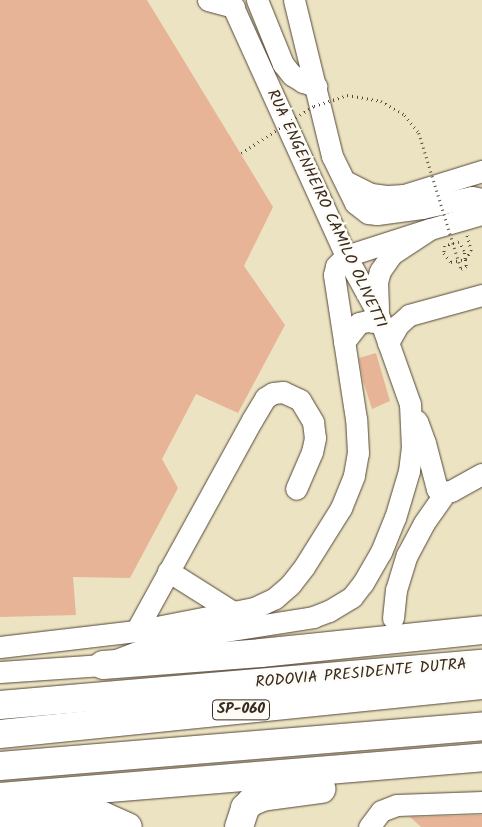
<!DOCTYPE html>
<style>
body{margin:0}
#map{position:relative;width:482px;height:827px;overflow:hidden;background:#ebe3c2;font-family:Kalam,sans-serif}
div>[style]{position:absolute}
.building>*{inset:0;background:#e8b497}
.path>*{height:2.5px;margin-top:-1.25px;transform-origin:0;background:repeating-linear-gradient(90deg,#554637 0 1px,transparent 0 5px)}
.roads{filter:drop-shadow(0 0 1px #554637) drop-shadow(0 0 1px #554637)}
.minor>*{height:21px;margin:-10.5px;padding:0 10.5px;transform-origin:10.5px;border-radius:10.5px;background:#fff}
.highway>*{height:28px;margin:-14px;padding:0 14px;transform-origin:14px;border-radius:14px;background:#fff}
.path-bridge>*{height:2.5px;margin-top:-1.25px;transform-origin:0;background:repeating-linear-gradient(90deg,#554637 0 1px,transparent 0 5px)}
span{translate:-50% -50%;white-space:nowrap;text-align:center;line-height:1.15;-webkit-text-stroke:5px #fdfcf7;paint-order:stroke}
.shield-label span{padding:1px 4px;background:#fdfcf7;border:1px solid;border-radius:4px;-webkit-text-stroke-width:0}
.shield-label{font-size:15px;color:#3b2a1e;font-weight:700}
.street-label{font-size:16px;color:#3b2a1e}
</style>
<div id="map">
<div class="building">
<div style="clip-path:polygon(0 0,147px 0,273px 207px,244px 266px,285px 325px,238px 413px,196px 394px,162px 459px,178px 488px,130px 578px,73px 577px,76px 615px,0 617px)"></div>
<div style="clip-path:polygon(376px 353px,390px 401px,372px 409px,363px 381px,359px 358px)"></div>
<div style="clip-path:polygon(482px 815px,482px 827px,421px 827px,410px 817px)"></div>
</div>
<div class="path">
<div style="left:461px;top:269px;width:6px;rotate:-31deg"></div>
<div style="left:466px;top:266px;width:7px;rotate:-98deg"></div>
<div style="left:465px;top:259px;width:8px;rotate:-97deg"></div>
<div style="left:464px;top:251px;width:10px;rotate:-119deg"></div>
<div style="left:459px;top:242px;width:15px;rotate:164deg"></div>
<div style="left:445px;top:246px;width:7px;rotate:98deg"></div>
<div style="left:444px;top:253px;width:11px;rotate:52deg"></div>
<div style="left:451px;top:262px;width:14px;rotate:-12deg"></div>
<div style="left:465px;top:259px;width:10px;rotate:-53deg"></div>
<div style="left:471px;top:251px;width:16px;rotate:-105deg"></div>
</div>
<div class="roads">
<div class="minor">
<div style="left:208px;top:0;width:27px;rotate:15deg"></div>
<div style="left:257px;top:0;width:69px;rotate:67.9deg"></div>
<div style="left:283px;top:64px;width:14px;rotate:51deg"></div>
<div style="left:292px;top:75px;width:13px;rotate:32deg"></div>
<div style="left:303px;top:82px;width:14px;rotate:17deg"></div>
<div style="left:294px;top:0;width:161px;rotate:76.3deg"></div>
<div style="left:332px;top:156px;width:52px;rotate:63.9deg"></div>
<div style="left:355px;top:203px;width:16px;rotate:38deg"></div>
<div style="left:368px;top:213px;width:9px;rotate:6deg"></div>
<div style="left:377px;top:214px;width:45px;rotate:-7.6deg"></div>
<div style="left:422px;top:208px;width:51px;rotate:-12.4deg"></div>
<div style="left:472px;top:197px;width:10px;rotate:11deg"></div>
<div style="left:345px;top:181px;width:29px;rotate:27deg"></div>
<div style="left:371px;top:194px;width:17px;rotate:7deg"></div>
<div style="left:388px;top:196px;width:16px;rotate:-4deg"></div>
<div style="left:404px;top:195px;width:82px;rotate:-17.1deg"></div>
<div style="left:378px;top:309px;width:27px;rotate:-92deg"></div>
<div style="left:377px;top:282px;width:11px;rotate:-75deg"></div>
<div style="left:380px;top:271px;width:21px;rotate:-55deg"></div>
<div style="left:392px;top:254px;width:45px;rotate:-33.3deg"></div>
<div style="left:430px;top:229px;width:54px;rotate:-16.1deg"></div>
<div style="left:344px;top:342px;width:24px;rotate:-52deg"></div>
<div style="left:359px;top:323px;width:8px;rotate:-14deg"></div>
<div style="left:367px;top:321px;width:14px;rotate:8deg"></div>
<div style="left:388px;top:343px;width:21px;rotate:-61deg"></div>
<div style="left:398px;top:325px;width:15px;rotate:-42deg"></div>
<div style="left:409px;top:315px;width:76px;rotate:-15.3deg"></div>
<div style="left:417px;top:421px;width:23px;rotate:70deg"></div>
<div style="left:425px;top:443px;width:48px;rotate:75.4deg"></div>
<div style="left:437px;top:489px;width:9px;rotate:18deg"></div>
<div style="left:446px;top:492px;width:5px;rotate:-11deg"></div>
<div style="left:451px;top:491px;width:35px;rotate:-29deg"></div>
<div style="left:168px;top:571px;width:77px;rotate:32.2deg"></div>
<div style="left:393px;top:618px;width:28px;rotate:-84deg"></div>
<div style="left:396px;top:590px;width:37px;rotate:-73deg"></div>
<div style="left:407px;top:555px;width:36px;rotate:-62deg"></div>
<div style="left:424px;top:523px;width:38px;rotate:-55deg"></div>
<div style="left:136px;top:631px;width:241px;rotate:-61.2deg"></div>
<div style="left:252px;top:420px;width:26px;rotate:-59deg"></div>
<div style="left:265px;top:398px;width:9px;rotate:-32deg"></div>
<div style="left:273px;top:393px;width:10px;rotate:-6deg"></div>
<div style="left:283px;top:392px;width:19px;rotate:25deg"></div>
<div style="left:300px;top:400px;width:26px;rotate:59deg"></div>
<div style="left:313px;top:422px;width:16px;rotate:83deg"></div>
<div style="left:315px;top:438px;width:14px;rotate:102deg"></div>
<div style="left:312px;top:452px;width:40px;rotate:113.4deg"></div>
<div style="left:0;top:647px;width:137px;rotate:-6.7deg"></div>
<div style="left:136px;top:631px;width:120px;rotate:-11deg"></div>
<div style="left:254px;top:608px;width:23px;rotate:-25deg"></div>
<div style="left:275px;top:598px;width:20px;rotate:-41deg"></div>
<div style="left:290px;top:585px;width:23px;rotate:-52deg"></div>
<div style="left:304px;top:567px;width:70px;rotate:-57.9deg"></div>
<div style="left:341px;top:508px;width:35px;rotate:-68deg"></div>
<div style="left:354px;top:475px;width:22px;rotate:-80deg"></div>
<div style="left:358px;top:453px;width:34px;rotate:-93deg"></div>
<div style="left:356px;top:419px;width:146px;rotate:-98.7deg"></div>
<div style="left:334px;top:275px;width:9px;rotate:-77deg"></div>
<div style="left:336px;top:266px;width:14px;rotate:-45deg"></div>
<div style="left:346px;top:256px;width:88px;rotate:-17.8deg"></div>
<div style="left:0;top:672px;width:103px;rotate:-3.9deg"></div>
<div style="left:103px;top:665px;width:50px;rotate:-21deg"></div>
<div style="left:150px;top:647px;width:32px;rotate:-16deg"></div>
<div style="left:181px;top:638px;width:134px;rotate:-9deg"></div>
<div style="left:313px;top:617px;width:17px;rotate:-21deg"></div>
<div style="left:329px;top:611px;width:27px;rotate:-31deg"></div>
<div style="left:352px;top:597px;width:18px;rotate:-52deg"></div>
<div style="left:363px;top:583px;width:36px;rotate:-60deg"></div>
<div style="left:381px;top:552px;width:37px;rotate:-68deg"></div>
<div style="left:395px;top:518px;width:49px;rotate:-73.4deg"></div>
<div style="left:409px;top:471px;width:23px;rotate:-83deg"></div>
<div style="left:412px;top:448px;width:44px;rotate:-92.6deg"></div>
<div style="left:410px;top:404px;width:96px;rotate:-109.6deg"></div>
<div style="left:378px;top:314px;width:66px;rotate:-118.9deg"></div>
<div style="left:346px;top:256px;width:281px;rotate:-114.4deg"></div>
<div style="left:369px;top:827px;width:20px;rotate:-53deg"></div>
<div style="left:381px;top:811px;width:17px;rotate:-21deg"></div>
<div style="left:397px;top:805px;width:85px;rotate:-2deg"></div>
</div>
<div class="highway">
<div style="left:103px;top:665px;width:158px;rotate:-4.3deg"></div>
<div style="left:261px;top:653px;width:222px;rotate:-5.9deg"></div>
<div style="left:0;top:705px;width:484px;rotate:-4.9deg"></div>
<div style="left:0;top:734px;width:484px;rotate:-5.8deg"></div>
<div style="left:0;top:766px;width:484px;rotate:-4.7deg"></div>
<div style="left:0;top:797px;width:484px;rotate:-4.7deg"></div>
<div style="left:0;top:820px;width:89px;rotate:-3.2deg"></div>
<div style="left:89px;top:815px;width:14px;rotate:4deg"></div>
<div style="left:103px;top:816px;width:27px;rotate:24deg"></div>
<div style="left:239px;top:827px;width:20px;rotate:-72deg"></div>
<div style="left:245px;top:808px;width:8px;rotate:-45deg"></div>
<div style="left:251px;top:802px;width:12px;rotate:-24deg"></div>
<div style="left:262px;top:797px;width:60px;rotate:-7.7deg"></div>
</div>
</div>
<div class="path-bridge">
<div style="left:241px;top:153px;width:87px;rotate:-32.8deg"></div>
<div style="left:314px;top:106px;width:35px;rotate:-18deg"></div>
<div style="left:347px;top:95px;width:35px;rotate:10deg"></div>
<div style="left:381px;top:101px;width:28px;rotate:30deg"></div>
<div style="left:405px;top:115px;width:23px;rotate:52deg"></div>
<div style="left:419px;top:133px;width:142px;rotate:72.8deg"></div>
</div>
<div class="shield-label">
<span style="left:241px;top:710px">SP-060</span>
</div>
<div class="street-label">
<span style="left:326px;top:209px;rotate:65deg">RUA ENGENHEIRO CAMILO OLIVETTI</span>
<span style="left:361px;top:674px;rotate:-5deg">RODOVIA PRESIDENTE DUTRA</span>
</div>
</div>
